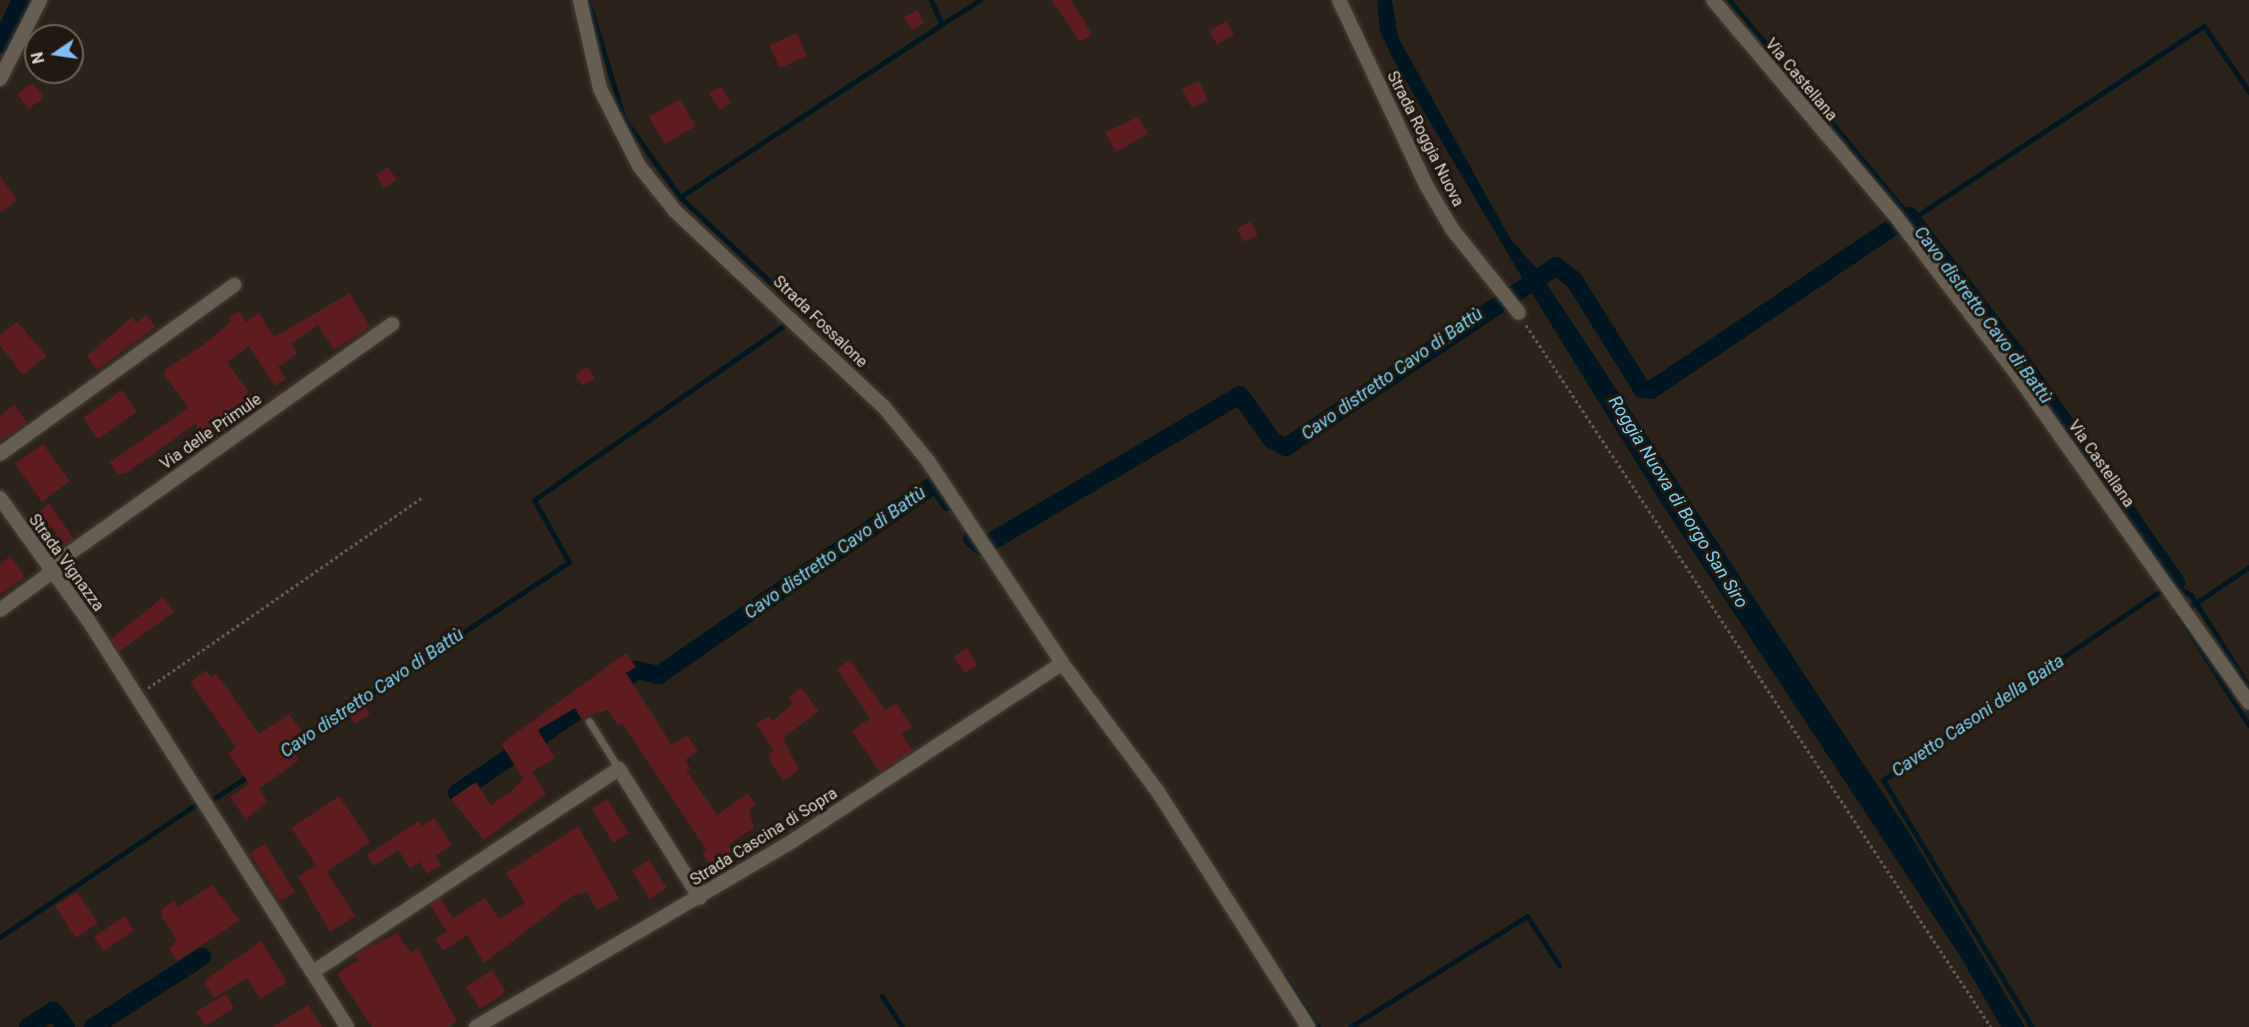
<!DOCTYPE html>
<meta charset="utf-8">
<style>
body{margin:0}
#map{position:relative;width:2249px;height:1027px;overflow:hidden;background:#2b2319;font-family:Roboto,sans-serif}
div>[style]{position:absolute}
.water>*{inset:0;background:#001620}
.stream>*{height:5px;margin:-2.5px;padding:0 2.5px;transform-origin:2.5px;border-radius:2.5px;background:#001620}
.canal>*{height:18px;margin:-9px;padding:0 9px;transform-origin:9px;border-radius:9px;background:#001620}
.building>*{inset:0;background:#5d1c1f}
.path>*{height:3px;margin-top:-1.5px;transform-origin:0;background:repeating-linear-gradient(90deg,#645c54 0 3px,transparent 0 6px)}
.roads{filter:drop-shadow(0 0 2px #474039) drop-shadow(0 0 2px #474039)}
.lane>*{height:7px;margin:-3.5px;padding:0 3.5px;transform-origin:3.5px;border-radius:3.5px;background:#675e52}
.street>*{height:14px;margin:-7px;padding:0 7px;transform-origin:7px;border-radius:7px;background:#675e52}
span{translate:-50% -50%;white-space:nowrap;text-align:center;line-height:1.15;-webkit-text-stroke:6px #21190f;paint-order:stroke}
.street-label{font-size:16px;color:#dad4ce}
.water-label{font-size:18px;color:#78d1f6;font-style:italic}
.north{position:absolute;left:24px;top:24px;width:60px;height:60px;box-sizing:border-box;background:#21190f;border:2px solid #6b645b;border-radius:50%;rotate:257deg;font-size:16px;font-weight:700;line-height:24px;text-align:center;color:#dad4ce}
.north::after{content:'';display:block;margin:auto;width:21px;height:27px;background:#7dbef9;clip-path:polygon(50% 0,100% 100%,50% 72%,0 100%)}
</style>
<div id="map">
<div class="water">
<div style="clip-path:polygon(1377px 0,1392px 0,1398px 37px,1511px 240px,1540px 272px,1524px 281px,1394px 61px,1380px 31px)"></div>
<div style="clip-path:polygon(1541px 275px,1911px 836px,2025px 1027px,2001px 1027px,1960px 956px,1662px 504px,1526px 284px)"></div>
</div>
<div class="stream">
<div style="left:588px;top:0;width:124px;rotate:73.2deg"></div>
<div style="left:624px;top:119px;width:96px;rotate:54.3deg"></div>
<div style="left:1729px;top:0;width:281px;rotate:50.2deg"></div>
<div style="left:942px;top:24px;width:45px;rotate:-32.3deg"></div>
<div style="left:1912px;top:219px;width:350px;rotate:-33.5deg"></div>
<div style="left:2204px;top:26px;width:80px;rotate:55.7deg"></div>
<div style="left:803px;top:313px;width:169px;rotate:-136.7deg"></div>
<div style="left:680px;top:197px;width:314px;rotate:-33.4deg"></div>
<div style="left:942px;top:24px;width:26px;rotate:-115deg"></div>
<div style="left:2249px;top:567px;width:86px;rotate:145.9deg"></div>
<div style="left:2178px;top:615px;width:131px;rotate:57.2deg"></div>
<div style="left:2172px;top:584px;width:22px;rotate:30deg"></div>
<div style="left:2191px;top:595px;width:109px;rotate:57.8deg"></div>
<div style="left:286px;top:750px;width:340px;rotate:-33.6deg"></div>
<div style="left:569px;top:562px;width:71px;rotate:-119.4deg"></div>
<div style="left:534px;top:500px;width:311px;rotate:-34.9deg"></div>
<div style="left:215px;top:798px;width:43px;rotate:-33.7deg"></div>
<div style="left:0;top:937px;width:239px;rotate:-34.1deg"></div>
<div style="left:1283px;top:975px;width:63px;rotate:56.1deg"></div>
<div style="left:882px;top:996px;width:37px;rotate:57deg"></div>
<div style="left:1350px;top:1027px;width:209px;rotate:-32.1deg"></div>
<div style="left:1527px;top:916px;width:59px;rotate:56.9deg"></div>
<div style="left:2032px;top:1027px;width:288px;rotate:-121.1deg"></div>
<div style="left:1883px;top:780px;width:338px;rotate:-34.3deg"></div>
</div>
<div class="canal">
<div style="left:0;top:44px;width:49px;rotate:-64.5deg"></div>
<div style="left:972px;top:538px;width:13px;rotate:42deg"></div>
<div style="left:982px;top:547px;width:299px;rotate:-30.5deg"></div>
<div style="left:1240px;top:395px;width:55px;rotate:54.6deg"></div>
<div style="left:1272px;top:440px;width:16px;rotate:27deg"></div>
<div style="left:1286px;top:447px;width:325px;rotate:-33.8deg"></div>
<div style="left:1556px;top:266px;width:23px;rotate:38deg"></div>
<div style="left:1574px;top:280px;width:128px;rotate:58deg"></div>
<div style="left:1642px;top:389px;width:9px;rotate:6deg"></div>
<div style="left:1651px;top:390px;width:311px;rotate:-34deg"></div>
<div style="left:1909px;top:216px;width:180px;rotate:52.2deg"></div>
<div style="left:2019px;top:358px;width:274px;rotate:55deg"></div>
<div style="left:457px;top:793px;width:218px;rotate:-34.3deg"></div>
<div style="left:637px;top:670px;width:23px;rotate:13deg"></div>
<div style="left:659px;top:675px;width:337px;rotate:-34.7deg"></div>
<div style="left:936px;top:483px;width:23px;rotate:56deg"></div>
<div style="left:28px;top:1027px;width:30px;rotate:-33deg"></div>
<div style="left:53px;top:1011px;width:21px;rotate:51deg"></div>
<div style="left:93px;top:1027px;width:130px;rotate:-32.7deg"></div>
</div>
<div class="building">
<div style="clip-path:polygon(1051px 0,1071px 0,1092px 34px,1080px 42px)"></div>
<div style="clip-path:polygon(917px 10px,924px 23px,912px 30px,904px 17px)"></div>
<div style="clip-path:polygon(1226px 21px,1234px 34px,1217px 45px,1209px 31px)"></div>
<div style="clip-path:polygon(797px 33px,807px 56px,780px 68px,769px 45px)"></div>
<div style="clip-path:polygon(1199px 81px,1208px 100px,1192px 108px,1182px 89px)"></div>
<div style="clip-path:polygon(33px 83px,44px 98px,28px 109px,17px 94px)"></div>
<div style="clip-path:polygon(721px 86px,731px 103px,719px 110px,709px 93px)"></div>
<div style="clip-path:polygon(680px 99px,696px 126px,665px 144px,649px 117px)"></div>
<div style="clip-path:polygon(1138px 117px,1148px 134px,1116px 152px,1105px 132px)"></div>
<div style="clip-path:polygon(388px 167px,397px 180px,384px 188px,376px 175px)"></div>
<div style="clip-path:polygon(0 176px,17px 200px,0 213px)"></div>
<div style="clip-path:polygon(1250px 221px,1258px 235px,1244px 242px,1237px 229px)"></div>
<div style="clip-path:polygon(350px 293px,370px 327px,334px 350px,318px 325px,291px 344px,297px 354px,278px 367px,286px 379px,275px 386px,249px 346px,227px 362px,258px 405px,212px 441px,205px 440px,195px 424px,128px 472px,118px 474px,109px 463px,188px 408px,164px 375px,166px 369px,203px 345px,231px 322px,228px 318px,239px 311px,246px 322px,259px 313px,274px 337px)"></div>
<div style="clip-path:polygon(146px 315px,156px 327px,97px 370px,87px 356px,132px 317px,136px 323px)"></div>
<div style="clip-path:polygon(17px 322px,47px 356px,23px 375px,0 345px,0 335px)"></div>
<div style="clip-path:polygon(587px 366px,595px 378px,583px 386px,575px 375px)"></div>
<div style="clip-path:polygon(122px 390px,137px 412px,98px 439px,83px 418px)"></div>
<div style="clip-path:polygon(14px 405px,27px 422px,0 442px,0 416px)"></div>
<div style="clip-path:polygon(43px 444px,70px 481px,42px 502px,15px 464px)"></div>
<div style="clip-path:polygon(49px 503px,74px 539px,64px 546px,52px 527px,39px 536px,29px 523px)"></div>
<div style="clip-path:polygon(10px 556px,25px 577px,0 595px,0 564px)"></div>
<div style="clip-path:polygon(163px 597px,174px 612px,119px 652px,111px 639px)"></div>
<div style="clip-path:polygon(967px 648px,977px 665px,965px 673px,954px 657px)"></div>
<div style="clip-path:polygon(626px 653px,636px 667px,626px 673px,672px 745px,687px 735px,698px 751px,685px 760px,690px 768px,686px 770px,717px 815px,748px 793px,756px 804px,749px 810px,754px 828px,728px 845px,735px 856px,713px 870px,702px 853px,706px 850px,622px 723px,618px 726px,608px 710px,587px 716px,584px 724px,575px 708px,538px 730px,555px 758px,532px 772px,546px 794px,484px 840px,451px 799px,476px 782px,491px 805px,513px 790px,523px 778px,501px 744px)"></div>
<div style="clip-path:polygon(850px 660px,885px 710px,896px 703px,912px 727px,901px 734px,913px 751px,880px 772px,852px 731px,870px 718px,837px 669px)"></div>
<div style="clip-path:polygon(206px 670px,211px 677px,216px 673px,259px 734px,289px 714px,305px 737px,290px 747px,299px 760px,259px 789px,267px 801px,246px 820px,230px 797px,249px 784px,228px 753px,236px 747px,190px 682px)"></div>
<div style="clip-path:polygon(801px 688px,819px 711px,783px 738px,799px 770px,783px 781px,772px 765px,769px 754px,774px 751px,756px 724px,769px 716px,772px 721px,793px 704px,788px 698px)"></div>
<div style="clip-path:polygon(362px 702px,370px 714px,355px 724px,347px 712px)"></div>
<div style="clip-path:polygon(339px 796px,370px 842px,327px 872px,355px 916px,330px 932px,298px 877px,316px 865px,291px 828px)"></div>
<div style="clip-path:polygon(607px 799px,629px 833px,613px 843px,592px 809px)"></div>
<div style="clip-path:polygon(434px 818px,452px 845px,435px 856px,441px 865px,427px 874px,420px 862px,410px 868px,398px 850px,374px 866px,367px 855px,419px 821px,422px 826px)"></div>
<div style="clip-path:polygon(578px 826px,619px 898px,597px 910px,587px 892px,574px 895px,484px 963px,467px 935px,443px 951px,435px 939px,447px 931px,430px 905px,440px 898px,453px 918px,485px 898px,499px 919px,525px 903px,506px 873px)"></div>
<div style="clip-path:polygon(265px 844px,295px 892px,280px 901px,250px 853px)"></div>
<div style="clip-path:polygon(649px 860px,667px 888px,650px 899px,632px 871px)"></div>
<div style="clip-path:polygon(212px 885px,240px 920px,177px 961px,169px 949px,177px 940px,161px 916px,163px 908px,174px 901px,178px 907px)"></div>
<div style="clip-path:polygon(77px 892px,98px 923px,76px 938px,55px 906px)"></div>
<div style="clip-path:polygon(125px 916px,134px 930px,104px 951px,94px 937px)"></div>
<div style="clip-path:polygon(397px 933px,411px 953px,418px 948px,457px 1022px,447px 1027px,372px 1027px,337px 974px,358px 960px,355px 955px)"></div>
<div style="clip-path:polygon(261px 941px,287px 982px,260px 999px,247px 978px,214px 998px,204px 981px)"></div>
<div style="clip-path:polygon(492px 970px,506px 992px,480px 1009px,466px 987px)"></div>
<div style="clip-path:polygon(226px 994px,234px 1008px,205px 1026px,196px 1012px)"></div>
<div style="clip-path:polygon(308px 1005px,322px 1027px,273px 1027px)"></div>
</div>
<div class="path">
<div style="left:1526px;top:325px;width:842px;rotate:56.48deg"></div>
<div style="left:148px;top:688px;width:333px;rotate:-34.8deg"></div>
</div>
<div class="roads">
<div class="lane">
<div style="left:589px;top:721px;width:57px;rotate:58deg"></div>
</div>
<div class="street">
<div style="left:580px;top:0;width:91px;rotate:77.3deg"></div>
<div style="left:600px;top:89px;width:86px;rotate:63.1deg"></div>
<div style="left:639px;top:166px;width:59px;rotate:51.2deg"></div>
<div style="left:676px;top:212px;width:285px;rotate:43.2deg"></div>
<div style="left:884px;top:407px;width:70px;rotate:50.8deg"></div>
<div style="left:928px;top:461px;width:242px;rotate:56.4deg"></div>
<div style="left:1062px;top:663px;width:161px;rotate:53.3deg"></div>
<div style="left:1158px;top:792px;width:279px;rotate:57.4deg"></div>
<div style="left:1339px;top:0;width:204px;rotate:64.8deg"></div>
<div style="left:1426px;top:185px;width:51px;rotate:59.4deg"></div>
<div style="left:1452px;top:229px;width:107px;rotate:51.4deg"></div>
<div style="left:1713px;top:0;width:285px;rotate:49.8deg"></div>
<div style="left:1897px;top:218px;width:194px;rotate:52.5deg"></div>
<div style="left:2015px;top:372px;width:405px;rotate:54.7deg"></div>
<div style="left:0;top:79px;width:89px;rotate:-63.1deg"></div>
<div style="left:0;top:454px;width:289px;rotate:-35.8deg"></div>
<div style="left:0;top:498px;width:150px;rotate:54.2deg"></div>
<div style="left:88px;top:620px;width:482px;rotate:57.5deg"></div>
<div style="left:49px;top:568px;width:421px;rotate:-35.4deg"></div>
<div style="left:0;top:610px;width:64px;rotate:-36.2deg"></div>
<div style="left:313px;top:972px;width:367px;rotate:-33.6deg"></div>
<div style="left:619px;top:769px;width:152px;rotate:57.9deg"></div>
<div style="left:476px;top:1027px;width:362px;rotate:-30.4deg"></div>
<div style="left:788px;top:844px;width:328px;rotate:-33.4deg"></div>
</div>
</div>
<div class="street-label">
<span style="left:1801px;top:80px;rotate:50deg">Via Castellana</span>
<span style="left:1425px;top:139px;rotate:63deg">Strada Roggia Nuova</span>
<span style="left:820px;top:322px;rotate:44deg">Strada Fossalone</span>
<span style="left:211px;top:432px;rotate:-35deg">Via delle Primule</span>
<span style="left:2101px;top:464px;rotate:55deg">Via Castellana</span>
<span style="left:66px;top:563px;rotate:54deg">Strada Vignazza</span>
<span style="left:764px;top:837px;rotate:-32deg">Strada Cascina di Sopra</span>
</div>
<div class="water-label">
<span style="left:1983px;top:315px;rotate:53deg">Cavo distretto Cavo di Battù</span>
<span style="left:1392px;top:374px;rotate:-35deg">Cavo distretto Cavo di Battù</span>
<span style="left:1678px;top:502px;rotate:58deg">Roggia Nuova di Borgo San Siro</span>
<span style="left:835px;top:553px;rotate:-35deg">Cavo distretto Cavo di Battù</span>
<span style="left:372px;top:693px;rotate:-34deg">Cavo distretto Cavo di Battù</span>
<span style="left:1978px;top:716px;rotate:-34deg">Cavetto Casoni della Baita</span>
</div>
<div class="north">N</div>
</div>
